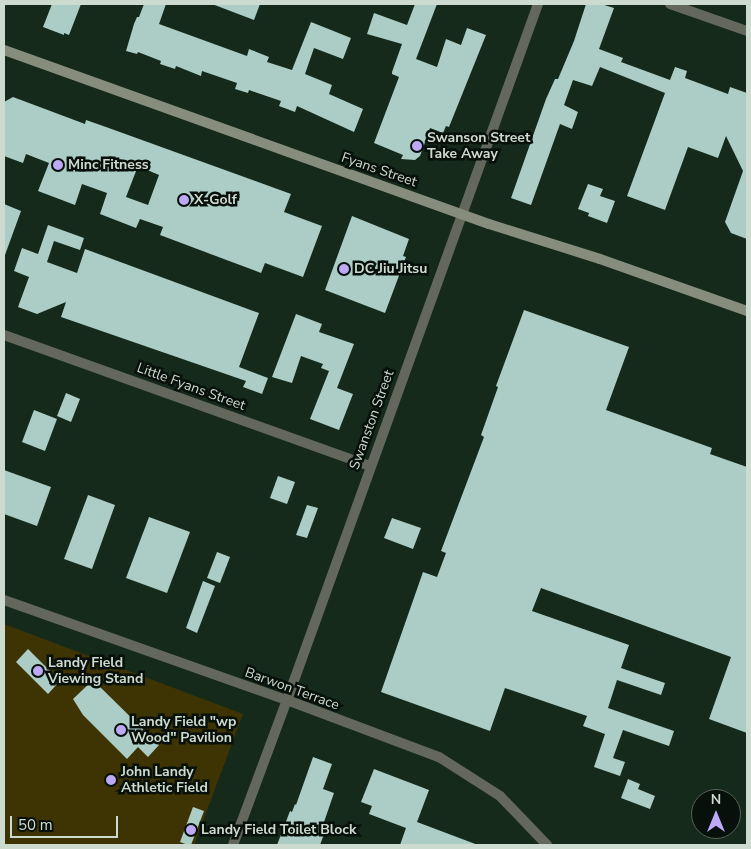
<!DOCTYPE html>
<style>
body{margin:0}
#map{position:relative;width:751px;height:849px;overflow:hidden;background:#152a1b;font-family:"Nunito Sans",sans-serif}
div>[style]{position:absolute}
.green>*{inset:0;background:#3e3403}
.building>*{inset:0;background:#abcdc6}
.minor>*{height:10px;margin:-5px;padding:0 5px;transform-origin:5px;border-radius:5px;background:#63675c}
.tertiary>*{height:10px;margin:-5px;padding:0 5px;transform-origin:5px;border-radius:5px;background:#63675c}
.secondary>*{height:10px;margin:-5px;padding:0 5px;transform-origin:5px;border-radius:5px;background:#868d7c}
.dots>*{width:14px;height:14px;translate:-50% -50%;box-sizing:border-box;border:2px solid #07100a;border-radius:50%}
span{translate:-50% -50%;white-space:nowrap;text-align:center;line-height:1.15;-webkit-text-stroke:5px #07100a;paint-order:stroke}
.poi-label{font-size:14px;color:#cddad0;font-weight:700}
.left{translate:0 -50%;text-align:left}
.street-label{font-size:14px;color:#cddad0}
.frame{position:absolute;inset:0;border:5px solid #cddad0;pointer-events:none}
.north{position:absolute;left:691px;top:789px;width:50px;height:50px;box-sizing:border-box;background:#07100a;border:1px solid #566159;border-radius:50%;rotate:0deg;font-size:14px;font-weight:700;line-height:20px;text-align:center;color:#cddad0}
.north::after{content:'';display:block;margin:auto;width:18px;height:22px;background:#bda9f5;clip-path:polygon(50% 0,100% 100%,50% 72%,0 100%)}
.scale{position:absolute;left:10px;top:816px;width:108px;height:22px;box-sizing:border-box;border:2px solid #cddad0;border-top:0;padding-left:6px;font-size:15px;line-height:18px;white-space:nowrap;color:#cddad0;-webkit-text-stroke:4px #07100a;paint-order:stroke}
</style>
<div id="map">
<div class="green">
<div style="clip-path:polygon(4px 624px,243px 714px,194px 845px,4px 845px)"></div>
</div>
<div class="building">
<div style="clip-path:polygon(52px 4px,81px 4px,69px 35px,64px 33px,64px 35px,43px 27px)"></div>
<div style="clip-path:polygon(144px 4px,166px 4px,159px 24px,247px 56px,249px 49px,269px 57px,267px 62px,292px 70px,311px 22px,351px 38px,343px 59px,314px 48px,305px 74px,332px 85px,329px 94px,363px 109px,354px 132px,297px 106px,295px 112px,279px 106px,281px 101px,249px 90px,248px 93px,235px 89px,237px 83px,202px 71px,201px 76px,176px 66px,175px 69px,160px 64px,161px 61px,138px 52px,137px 54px,126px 51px,134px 24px,137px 17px,139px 17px)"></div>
<div style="clip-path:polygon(212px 4px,260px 4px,254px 20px)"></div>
<div style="clip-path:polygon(415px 4px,437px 4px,416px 59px,437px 67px,446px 39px,461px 45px,467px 28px,486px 35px,449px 127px,446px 126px,443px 133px,430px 128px,420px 156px,415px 160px,401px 159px,403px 155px,374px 143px,399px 77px,392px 74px,392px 72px,402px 44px,367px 34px,374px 13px,407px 25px)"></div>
<div style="clip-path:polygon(586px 4px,601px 4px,614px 8px,599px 49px,623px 58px,621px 62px,670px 80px,675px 67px,687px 71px,685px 78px,728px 94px,730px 87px,747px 93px,747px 239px,731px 233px,725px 222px,743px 171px,726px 136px,718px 158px,688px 147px,665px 210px,627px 196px,665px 93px,600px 67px,592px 86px,573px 80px,564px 105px,578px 112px,572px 129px,560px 124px,531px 205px,511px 198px,546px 99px,555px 79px,558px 79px,574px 41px)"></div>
<div style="clip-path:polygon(evenodd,13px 97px,85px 124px,86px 120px,106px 127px,291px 194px,284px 212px,322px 226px,303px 277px,265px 263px,261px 273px,160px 235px,163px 227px,140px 219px,136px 228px,100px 214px,107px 193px,82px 184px,75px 205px,38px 191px,49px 163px,26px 154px,23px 163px,4px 156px,4px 102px,13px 97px,138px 166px,159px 175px,148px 205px,126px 197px,138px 166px)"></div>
<div style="clip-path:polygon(588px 184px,603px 189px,600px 196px,615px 201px,607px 223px,588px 216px,589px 213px,578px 209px)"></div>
<div style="clip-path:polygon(4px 204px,21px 211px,5px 255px,4px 255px)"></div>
<div style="clip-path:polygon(352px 216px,409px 239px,403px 256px,406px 257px,385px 313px,325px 290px)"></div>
<div style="clip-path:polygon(48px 225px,84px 238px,80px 250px,54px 241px,47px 262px,77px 273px,85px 249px,259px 313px,239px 367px,268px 378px,262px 394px,243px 387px,246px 381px,61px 317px,66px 302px,37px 314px,18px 307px,29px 277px,14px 271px,22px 248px,38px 254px)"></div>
<div style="clip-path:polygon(524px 310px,629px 347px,606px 410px,712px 448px,710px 454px,747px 467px,747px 733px,709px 719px,731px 657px,541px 588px,532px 611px,629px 645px,621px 668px,665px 683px,661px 695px,617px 680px,608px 708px,674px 731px,669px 746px,623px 730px,613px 758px,625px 762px,620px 776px,594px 767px,605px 734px,583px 726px,587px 716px,505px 688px,490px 731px,381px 692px,423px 572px,437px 577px,446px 553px,441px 551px,484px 437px,481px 435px,498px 387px,496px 386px)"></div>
<div style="clip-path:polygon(296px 314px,322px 324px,319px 332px,354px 344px,337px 388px,353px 394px,339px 430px,310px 419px,329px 371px,321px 368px,323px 364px,301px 356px,292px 383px,272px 377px)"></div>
<div style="clip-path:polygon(66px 393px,80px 399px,71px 422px,57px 416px)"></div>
<div style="clip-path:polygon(34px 410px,57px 419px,45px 451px,22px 442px)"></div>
<div style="clip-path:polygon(4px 470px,51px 487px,37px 526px,4px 514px)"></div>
<div style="clip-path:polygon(278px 476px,295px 482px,287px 504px,270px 498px)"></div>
<div style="clip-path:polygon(88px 495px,115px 505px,92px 569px,64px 559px)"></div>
<div style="clip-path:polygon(307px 505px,318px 508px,307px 538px,296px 535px)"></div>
<div style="clip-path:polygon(149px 517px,190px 532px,167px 593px,126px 578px)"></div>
<div style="clip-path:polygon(392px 518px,421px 528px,413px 549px,384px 538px)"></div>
<div style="clip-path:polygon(217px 552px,230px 557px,220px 583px,207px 578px)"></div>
<div style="clip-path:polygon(203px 581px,215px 586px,197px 633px,186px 628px)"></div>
<div style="clip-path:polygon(28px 649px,60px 681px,48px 694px,16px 662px)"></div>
<div style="clip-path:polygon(93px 680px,159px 745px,148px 757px,138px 747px,127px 759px,83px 715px,73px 699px)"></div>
<div style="clip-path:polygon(313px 757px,332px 764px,323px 789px,334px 793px,323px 825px,327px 826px,320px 845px,277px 845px,290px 811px,292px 812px,295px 804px,296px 805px)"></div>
<div style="clip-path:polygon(374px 769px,429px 790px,417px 822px,478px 845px,400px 845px,406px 828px,369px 814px,372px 806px,361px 802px)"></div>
<div style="clip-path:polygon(628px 779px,640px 784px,638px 789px,655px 796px,650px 809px,621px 798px)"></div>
<div style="clip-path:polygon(193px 807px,204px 811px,191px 845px,188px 845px,180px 842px)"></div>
</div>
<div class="minor">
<div style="left:670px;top:4px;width:82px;rotate:19.3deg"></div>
<div style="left:4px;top:335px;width:389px;rotate:19.7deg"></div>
<div style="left:233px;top:845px;width:155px;rotate:-69.6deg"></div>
</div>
<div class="tertiary">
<div style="left:4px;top:600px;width:300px;rotate:19.5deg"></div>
<div style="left:287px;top:700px;width:162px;rotate:20.6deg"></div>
<div style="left:439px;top:757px;width:72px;rotate:32.6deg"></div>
<div style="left:500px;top:796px;width:68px;rotate:46.2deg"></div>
<div style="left:287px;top:700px;width:740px;rotate:-70.17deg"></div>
</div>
<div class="secondary">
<div style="left:4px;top:50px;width:515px;rotate:19.74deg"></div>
<div style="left:489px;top:224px;width:116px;rotate:17.5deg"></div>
<div style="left:600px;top:259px;width:156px;rotate:19.5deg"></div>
</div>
<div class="dots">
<div style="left:417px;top:146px;background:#bda9f5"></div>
<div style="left:58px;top:165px;background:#bda9f5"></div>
<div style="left:184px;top:200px;background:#bda9f5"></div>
<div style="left:344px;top:269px;background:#bda9f5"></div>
<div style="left:38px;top:671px;background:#bda9f5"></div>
<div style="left:121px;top:730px;background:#bda9f5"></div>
<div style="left:111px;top:780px;background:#bda9f5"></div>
<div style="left:191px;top:830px;background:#bda9f5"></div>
</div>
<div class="poi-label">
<span class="left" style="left:427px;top:146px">Swanson Street<br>Take Away</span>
<span class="left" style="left:68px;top:165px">Minc Fitness</span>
<span class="left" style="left:194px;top:200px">X-Golf</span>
<span class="left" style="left:354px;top:269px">DC Jiu Jitsu</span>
<span class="left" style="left:48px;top:671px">Landy Field<br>Viewing Stand</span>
<span class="left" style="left:131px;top:730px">Landy Field "wp<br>Wood" Pavilion</span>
<span class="left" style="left:121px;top:780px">John Landy<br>Athletic Field</span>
<span class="left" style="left:201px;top:830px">Landy Field Toilet Block</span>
</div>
<div class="street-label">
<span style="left:379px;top:170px;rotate:19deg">Fyans Street</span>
<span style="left:191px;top:387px;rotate:20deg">Little Fyans Street</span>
<span style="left:372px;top:420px;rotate:-70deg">Swanston Street</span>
<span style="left:292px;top:689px;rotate:20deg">Barwon Terrace</span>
</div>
<div class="frame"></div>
<div class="north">N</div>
<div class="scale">50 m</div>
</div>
